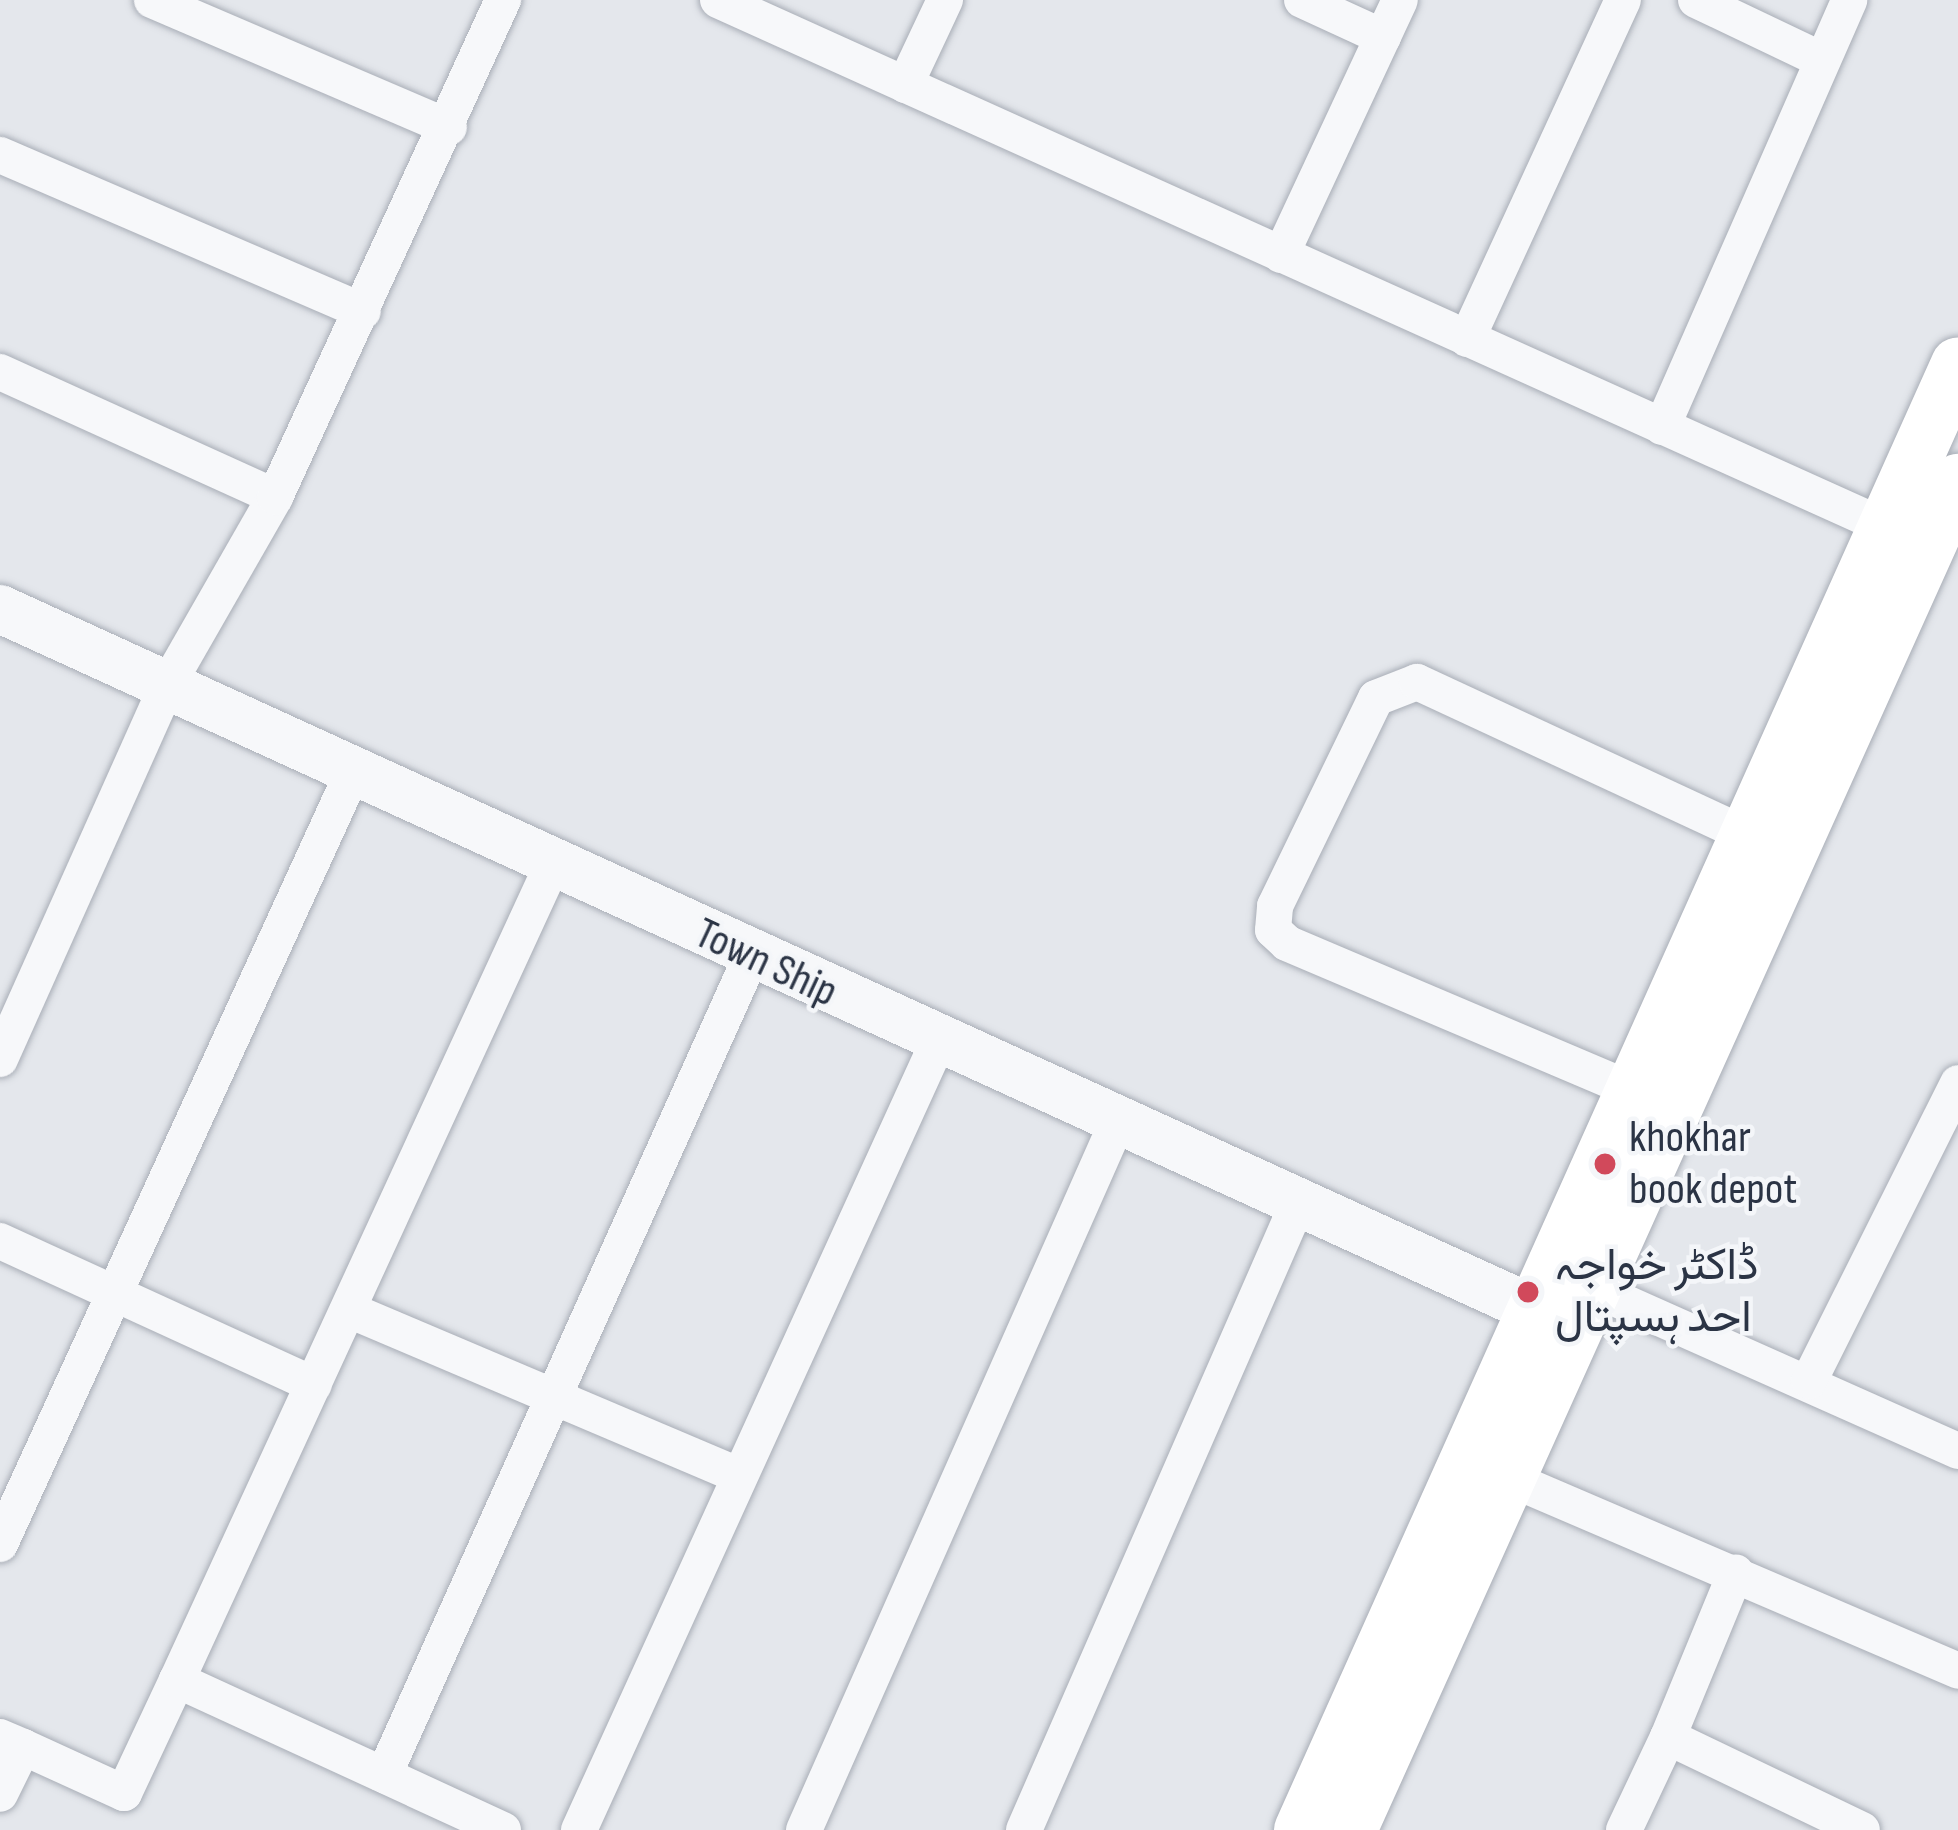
<!DOCTYPE html>
<meta charset="utf-8">
<style>
body{margin:0}
#map{position:relative;width:1958px;height:1830px;overflow:hidden;background:#e4e7ec;font-family:"Sofia Sans Condensed",Vazirmatn,sans-serif}
div>[style]{position:absolute}
.roads{filter:drop-shadow(0 0 3px #a9aeb7) drop-shadow(0 0 3px #a9aeb7)}
.minor>*{height:36px;margin:-18px;padding:0 18px;transform-origin:18px;border-radius:18px;background:#f7f8fa}
.tertiary>*{height:48px;margin:-24px;padding:0 24px;transform-origin:24px;border-radius:24px;background:#f7f8fa}
.secondary>*{height:54px;margin:-27px;padding:0 27px;transform-origin:27px;border-radius:27px;background:#fff}
.dots>*{width:33px;height:33px;translate:-50% -50%;box-sizing:border-box;border:6px solid #f4f6f9;border-radius:50%}
span{translate:-50% -50%;white-space:nowrap;text-align:center;line-height:1.15;-webkit-text-stroke:9px #f4f6f9;paint-order:stroke}
.street-label{font-size:45px;color:#2b3445}
.poi-label{font-size:45px;color:#2b3445}
.left{translate:0 -50%;text-align:left}
</style>
<div id="map">
<div class="roads">
<div class="minor">
<div style="left:152px;top:0;width:323px;rotate:23.2deg"></div>
<div style="left:718px;top:0;width:1279px;rotate:24.28deg"></div>
<div style="left:1302px;top:0;width:89px;rotate:24.6deg"></div>
<div style="left:1696px;top:0;width:140px;rotate:25.5deg"></div>
<div style="left:905px;top:85px;width:94px;rotate:-64.8deg"></div>
<div style="left:0;top:155px;width:395px;rotate:23.3deg"></div>
<div style="left:1281px;top:255px;width:281px;rotate:-65deg"></div>
<div style="left:1467px;top:339px;width:373px;rotate:-65.3deg"></div>
<div style="left:0;top:372px;width:302px;rotate:24.4deg"></div>
<div style="left:1662px;top:427px;width:466px;rotate:-66.3deg"></div>
<div style="left:0;top:1059px;width:411px;rotate:-65.9deg"></div>
<div style="left:168px;top:684px;width:215px;rotate:-60.2deg"></div>
<div style="left:275px;top:497px;width:547px;rotate:-65.36deg"></div>
<div style="left:1635px;top:1091px;width:378px;rotate:-157deg"></div>
<div style="left:1287px;top:943px;width:19px;rotate:-137deg"></div>
<div style="left:1273px;top:930px;width:24px;rotate:-85deg"></div>
<div style="left:1275px;top:906px;width:231px;rotate:-64.1deg"></div>
<div style="left:1376px;top:698px;width:44px;rotate:-21.3deg"></div>
<div style="left:1417px;top:682px;width:364px;rotate:24.9deg"></div>
<div style="left:0;top:1241px;width:345px;rotate:24.6deg"></div>
<div style="left:1592px;top:1288px;width:401px;rotate:24deg"></div>
<div style="left:349px;top:1310px;width:422px;rotate:23deg"></div>
<div style="left:1809px;top:1381px;width:333px;rotate:-63.4deg"></div>
<div style="left:1506px;top:1477px;width:492px;rotate:23.2deg"></div>
<div style="left:0;top:1544px;width:849px;rotate:-65.43deg"></div>
<div style="left:0;top:1737px;width:25px;rotate:23deg"></div>
<div style="left:23px;top:1747px;width:52px;rotate:116.1deg"></div>
<div style="left:1668px;top:1737px;width:178px;rotate:-67.6deg"></div>
<div style="left:23px;top:1747px;width:111px;rotate:24.5deg"></div>
<div style="left:124px;top:1793px;width:125px;rotate:-64.9deg"></div>
<div style="left:384px;top:1775px;width:897px;rotate:-65.84deg"></div>
<div style="left:503px;top:1830px;width:359px;rotate:-155.3deg"></div>
<div style="left:177px;top:1680px;width:902px;rotate:-65.28deg"></div>
<div style="left:579px;top:1830px;width:866px;rotate:-65.51deg"></div>
<div style="left:804px;top:1830px;width:779px;rotate:-66.13deg"></div>
<div style="left:1024px;top:1830px;width:682px;rotate:-66.4deg"></div>
<div style="left:1624px;top:1830px;width:103px;rotate:-64.7deg"></div>
<div style="left:1668px;top:1737px;width:215px;rotate:25.6deg"></div>
</div>
<div class="tertiary">
<div style="left:0;top:609px;width:1687px;rotate:24.55deg"></div>
</div>
<div class="secondary">
<div style="left:1301px;top:1830px;width:1606px;rotate:-65.86deg"></div>
<div style="left:1350px;top:1830px;width:1480px;rotate:-65.74deg"></div>
</div>
</div>
<div class="dots">
<div style="left:1605px;top:1164px;background:#d1495b"></div>
<div style="left:1528px;top:1292px;background:#d1495b"></div>
</div>
<div class="street-label">
<span style="left:766px;top:963px;rotate:25deg">Town Ship</span>
</div>
<div class="poi-label">
<span class="left" style="left:1629px;top:1164px">khokhar<br>book depot</span>
<span class="left" style="left:1555px;top:1292px">ڈاکٹر خواجہ<br>احد ہسپتال</span>
</div>
</div>
